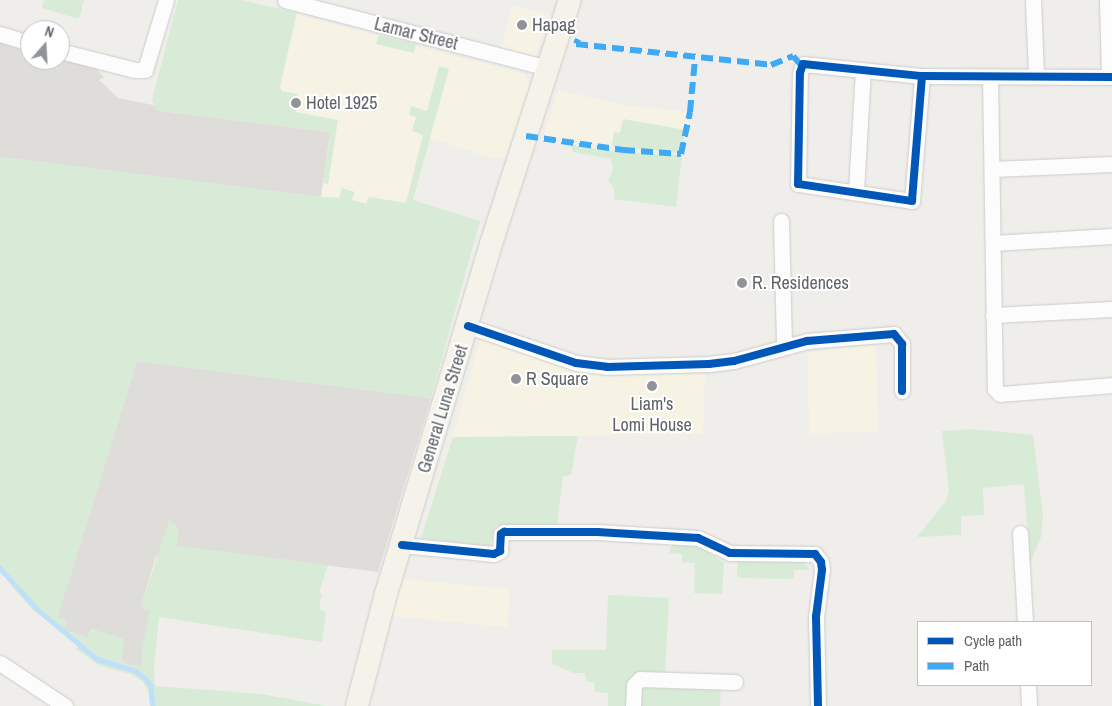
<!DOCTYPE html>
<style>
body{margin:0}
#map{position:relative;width:1112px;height:706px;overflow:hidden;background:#efeeea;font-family:"Archivo Narrow",sans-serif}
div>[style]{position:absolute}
.commercial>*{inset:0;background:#f7f3e4}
.industrial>*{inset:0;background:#dfddda}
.green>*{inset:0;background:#d8ebd6}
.stream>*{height:4.5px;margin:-2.25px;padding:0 2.25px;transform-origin:2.25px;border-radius:2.25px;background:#bfe0f9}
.roads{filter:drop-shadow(0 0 1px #cbcccc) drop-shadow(0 0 1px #cbcccc)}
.street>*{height:15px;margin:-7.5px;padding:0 7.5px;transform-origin:7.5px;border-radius:7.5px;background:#fdfcfc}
.primary>*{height:22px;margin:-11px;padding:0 11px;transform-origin:11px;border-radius:11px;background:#f4f2e9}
.quiet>*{height:6px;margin-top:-3px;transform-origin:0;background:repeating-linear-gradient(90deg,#3fa9f5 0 12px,transparent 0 18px)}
.cycleway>*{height:8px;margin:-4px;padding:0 4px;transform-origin:4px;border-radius:4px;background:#0057b8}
.dots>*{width:14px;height:14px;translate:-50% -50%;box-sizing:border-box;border:2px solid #fff;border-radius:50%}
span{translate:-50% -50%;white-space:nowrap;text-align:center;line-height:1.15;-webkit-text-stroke:4px #fff;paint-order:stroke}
.poi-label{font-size:18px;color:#5f6368}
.left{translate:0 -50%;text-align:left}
.street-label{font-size:18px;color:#5f6368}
.legend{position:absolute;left:917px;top:621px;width:175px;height:65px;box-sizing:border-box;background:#fff;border:1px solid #bfc1c3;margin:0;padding:6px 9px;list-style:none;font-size:15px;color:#5f6368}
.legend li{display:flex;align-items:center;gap:10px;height:25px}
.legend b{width:25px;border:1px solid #bfc1c3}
.north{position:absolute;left:20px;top:20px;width:50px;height:50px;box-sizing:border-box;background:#fff;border:1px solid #bfc1c3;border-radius:50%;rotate:19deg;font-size:14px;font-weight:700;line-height:20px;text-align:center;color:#5f6368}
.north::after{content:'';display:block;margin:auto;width:18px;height:22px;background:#919496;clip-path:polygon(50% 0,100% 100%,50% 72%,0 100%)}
</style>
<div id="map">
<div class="commercial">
<div style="clip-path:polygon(178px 0,241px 0,524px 74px,530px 84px,505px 159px,496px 156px,495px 159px,430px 138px,412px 204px,369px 197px,367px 204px,352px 200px,342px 189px,339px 198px,321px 197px,330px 133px,153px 105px)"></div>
<div style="clip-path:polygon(513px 5px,550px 15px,535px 58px,500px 49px)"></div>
<div style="clip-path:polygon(558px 90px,622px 105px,690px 112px,686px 130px,623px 120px,620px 133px,614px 133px,612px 146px,544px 136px)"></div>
<div style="clip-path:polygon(481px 336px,587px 372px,628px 375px,705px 374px,703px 434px,453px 437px)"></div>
<div style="clip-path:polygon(876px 345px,878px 432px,809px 433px,808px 352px)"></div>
<div style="clip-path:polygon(403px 579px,510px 589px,507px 627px,391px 616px)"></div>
</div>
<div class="industrial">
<div style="clip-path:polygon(0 41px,30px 49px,30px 60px,60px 60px,60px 56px,91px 64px,104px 77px,99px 80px,118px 98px,153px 105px,161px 111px,330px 132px,321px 197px,0 157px)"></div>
<div style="clip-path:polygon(137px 361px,431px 398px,378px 572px,176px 546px,178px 527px,155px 559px,141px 607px,150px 611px,142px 666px,127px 665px,122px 661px,123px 639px,91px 629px,88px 638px,64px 630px,67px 621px,57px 618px)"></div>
</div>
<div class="green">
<div style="clip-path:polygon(44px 0,84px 0,79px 19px,42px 8px)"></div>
<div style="clip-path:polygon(178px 0,241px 0,297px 13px,280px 86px,282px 91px,297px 94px,296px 112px,338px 120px,328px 184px,323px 183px,330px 132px,156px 110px,152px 100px)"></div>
<div style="clip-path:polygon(379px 35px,416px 44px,414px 53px,376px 44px)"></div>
<div style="clip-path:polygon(439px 66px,449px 69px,413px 200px,480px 221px,431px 398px,137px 361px,57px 618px,67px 621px,64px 630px,88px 638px,91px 629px,123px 639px,122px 661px,127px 665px,142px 666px,142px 647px,150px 611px,141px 608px,169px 520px,178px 527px,177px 546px,328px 565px,319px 593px,322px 594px,319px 609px,326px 612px,322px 642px,159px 617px,154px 668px,155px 686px,261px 694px,327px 706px,150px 706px,148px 690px,142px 681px,130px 674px,100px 666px,76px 649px,78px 646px,31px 608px,0 572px,0 157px,321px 197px,339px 198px,342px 188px,355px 192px,352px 200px,366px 204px,369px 197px,406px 203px,423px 135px,412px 131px,416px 117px,409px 115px,411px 106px,427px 111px)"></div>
<div style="clip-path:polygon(623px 119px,686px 130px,680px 153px,612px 146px,614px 132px,620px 133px)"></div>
<div style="clip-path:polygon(571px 145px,624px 153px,682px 155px,676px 207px,614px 199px,614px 188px,608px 180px,613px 170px,611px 159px,573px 152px)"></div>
<div style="clip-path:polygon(973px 429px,1033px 435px,1043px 515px,1041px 537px,1030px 563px,1024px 484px,983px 488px,984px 515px,961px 516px,961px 535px,917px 537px,946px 501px,949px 491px,942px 431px)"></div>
<div style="clip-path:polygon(578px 436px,571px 475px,563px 476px,557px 526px,496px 525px,489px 546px,421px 538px,453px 437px)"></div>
<div style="clip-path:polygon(673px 543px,699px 546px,724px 563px,722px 594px,694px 593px,695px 563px,682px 562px,682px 554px,669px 553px)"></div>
<div style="clip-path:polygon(738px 558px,800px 560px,811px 570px,794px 570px,794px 579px,741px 578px,737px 576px)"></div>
<div style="clip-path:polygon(608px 595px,669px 598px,665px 674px,630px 676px,629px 706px,608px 706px,608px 693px,595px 692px,594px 682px,586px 681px,585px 673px,574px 673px,552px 664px,552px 650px,606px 650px)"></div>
<div style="clip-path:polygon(642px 688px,721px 689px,720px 706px,639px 706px)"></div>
</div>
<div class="stream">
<div style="left:0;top:568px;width:55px;rotate:47.9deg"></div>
<div style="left:37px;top:609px;width:78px;rotate:39.8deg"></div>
<div style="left:97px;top:659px;width:41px;rotate:17.1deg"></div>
<div style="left:136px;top:671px;width:13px;rotate:39deg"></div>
<div style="left:146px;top:679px;width:9px;rotate:54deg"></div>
<div style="left:151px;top:686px;width:20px;rotate:84deg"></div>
</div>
<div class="roads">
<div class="street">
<div style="left:285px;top:0;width:272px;rotate:14.5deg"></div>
<div style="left:1033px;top:0;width:76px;rotate:87.7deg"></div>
<div style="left:1107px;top:0;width:76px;rotate:88.5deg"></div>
<div style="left:0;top:34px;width:31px;rotate:17deg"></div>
<div style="left:60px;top:51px;width:77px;rotate:14.2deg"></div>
<div style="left:135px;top:70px;width:10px"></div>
<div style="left:145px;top:70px;width:73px;rotate:-73.3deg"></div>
<div style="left:922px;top:76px;width:125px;rotate:94.6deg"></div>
<div style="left:912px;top:201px;width:115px;rotate:-171.5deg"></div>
<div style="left:798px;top:184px;width:111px;rotate:-89deg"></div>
<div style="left:800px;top:73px;width:9px;rotate:-72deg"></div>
<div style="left:803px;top:64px;width:120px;rotate:5.8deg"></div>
<div style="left:922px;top:76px;width:190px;rotate:0.3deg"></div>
<div style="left:990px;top:77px;width:312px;rotate:89.1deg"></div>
<div style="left:995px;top:389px;width:7px;rotate:45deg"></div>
<div style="left:1000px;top:394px;width:112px;rotate:-4.6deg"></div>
<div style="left:993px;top:169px;width:119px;rotate:-2.4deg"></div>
<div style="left:856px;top:191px;width:120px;rotate:-86.7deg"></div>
<div style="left:781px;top:221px;width:125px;rotate:88.6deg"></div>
<div style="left:993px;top:243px;width:119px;rotate:-3.4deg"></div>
<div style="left:993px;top:315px;width:119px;rotate:-2.9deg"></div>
<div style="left:468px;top:326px;width:114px;rotate:18.9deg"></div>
<div style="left:576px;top:363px;width:31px;rotate:7deg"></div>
<div style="left:607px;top:367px;width:102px;rotate:-1.7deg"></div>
<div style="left:709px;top:364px;width:25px;rotate:-7deg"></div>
<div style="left:734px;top:361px;width:76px;rotate:-15.3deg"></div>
<div style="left:807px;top:341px;width:87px;rotate:-4.6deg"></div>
<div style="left:894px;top:334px;width:13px;rotate:51deg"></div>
<div style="left:902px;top:344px;width:47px;rotate:90deg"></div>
<div style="left:1020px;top:533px;width:89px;rotate:86.8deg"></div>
<div style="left:402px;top:545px;width:92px;rotate:5.6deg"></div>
<div style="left:494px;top:554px;width:7px;rotate:-27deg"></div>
<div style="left:500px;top:551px;width:17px;rotate:-87deg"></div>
<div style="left:501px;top:534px;width:4px;rotate:-34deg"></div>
<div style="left:504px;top:532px;width:93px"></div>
<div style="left:597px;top:532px;width:101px;rotate:3.4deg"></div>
<div style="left:698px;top:538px;width:35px;rotate:25deg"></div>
<div style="left:730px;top:553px;width:85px;rotate:0.7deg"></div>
<div style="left:815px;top:554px;width:10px;rotate:53deg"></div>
<div style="left:821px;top:562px;width:8px;rotate:83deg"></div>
<div style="left:822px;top:570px;width:47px;rotate:97.3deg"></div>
<div style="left:816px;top:617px;width:89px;rotate:88.7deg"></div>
<div style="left:0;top:663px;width:78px;rotate:33.5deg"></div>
<div style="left:1028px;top:685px;width:21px;rotate:87deg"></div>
<div style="left:633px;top:706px;width:21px;rotate:-87deg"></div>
<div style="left:634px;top:685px;width:8px;rotate:-45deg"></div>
<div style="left:640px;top:679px;width:95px;rotate:1.8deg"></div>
</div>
<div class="primary">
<div style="left:357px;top:706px;width:116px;rotate:-75.5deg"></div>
<div style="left:386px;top:594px;width:365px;rotate:-73.3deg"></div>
<div style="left:491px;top:244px;width:256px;rotate:-72.1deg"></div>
</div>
</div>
<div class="quiet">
<div style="left:578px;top:39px;width:5px;rotate:112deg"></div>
<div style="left:576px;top:44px;width:196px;rotate:6.1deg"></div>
<div style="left:771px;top:65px;width:24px;rotate:-22deg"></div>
<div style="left:793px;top:56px;width:13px;rotate:48deg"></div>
<div style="left:526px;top:136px;width:98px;rotate:8.2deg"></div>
<div style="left:623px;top:150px;width:58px;rotate:3.9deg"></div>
<div style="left:681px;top:154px;width:43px;rotate:-77.9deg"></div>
<div style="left:690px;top:112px;width:53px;rotate:-84.6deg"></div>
</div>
<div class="cycleway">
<div style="left:922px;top:76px;width:125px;rotate:94.6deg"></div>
<div style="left:912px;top:201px;width:115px;rotate:-171.5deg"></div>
<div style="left:798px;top:184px;width:111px;rotate:-89deg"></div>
<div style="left:800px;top:73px;width:9px;rotate:-72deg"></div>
<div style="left:803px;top:64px;width:120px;rotate:5.8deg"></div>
<div style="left:922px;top:76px;width:190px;rotate:0.3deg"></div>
<div style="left:468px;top:326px;width:114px;rotate:18.9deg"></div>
<div style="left:576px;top:363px;width:31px;rotate:7deg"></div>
<div style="left:607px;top:367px;width:102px;rotate:-1.7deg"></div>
<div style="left:709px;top:364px;width:25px;rotate:-7deg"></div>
<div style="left:734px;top:361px;width:76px;rotate:-15.3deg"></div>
<div style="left:807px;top:341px;width:87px;rotate:-4.6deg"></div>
<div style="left:894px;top:334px;width:13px;rotate:51deg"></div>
<div style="left:902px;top:344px;width:47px;rotate:90deg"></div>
<div style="left:402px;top:545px;width:92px;rotate:5.6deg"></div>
<div style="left:494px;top:554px;width:7px;rotate:-27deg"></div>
<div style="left:500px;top:551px;width:17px;rotate:-87deg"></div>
<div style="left:501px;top:534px;width:4px;rotate:-34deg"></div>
<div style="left:504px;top:532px;width:93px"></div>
<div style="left:597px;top:532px;width:101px;rotate:3.4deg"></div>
<div style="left:698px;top:538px;width:35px;rotate:25deg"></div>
<div style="left:730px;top:553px;width:85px;rotate:0.7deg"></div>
<div style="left:815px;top:554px;width:10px;rotate:53deg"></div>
<div style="left:821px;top:562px;width:8px;rotate:83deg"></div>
<div style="left:822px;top:570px;width:47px;rotate:97.3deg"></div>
<div style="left:816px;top:617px;width:89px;rotate:88.7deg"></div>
</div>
<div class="dots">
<div style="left:522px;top:25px;background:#919496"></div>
<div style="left:296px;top:103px;background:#919496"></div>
<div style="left:742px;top:283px;background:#919496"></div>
<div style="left:516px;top:379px;background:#919496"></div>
<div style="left:652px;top:386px;background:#919496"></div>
</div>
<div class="poi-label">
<span class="left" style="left:532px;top:25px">Hapag</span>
<span class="left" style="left:306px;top:103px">Hotel 1925</span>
<span class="left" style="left:752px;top:283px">R. Residences</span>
<span class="left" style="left:526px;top:379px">R Square</span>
<span style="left:652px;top:415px">Liam's<br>Lomi House</span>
</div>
<div class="street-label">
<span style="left:416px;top:34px;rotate:14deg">Lamar Street</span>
<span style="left:443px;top:409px;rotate:-73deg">General Luna Street</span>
</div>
<ul class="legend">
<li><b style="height:6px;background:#0057b8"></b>Cycle path</li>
<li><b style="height:6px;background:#3fa9f5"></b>Path</li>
</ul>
<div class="north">N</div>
</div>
